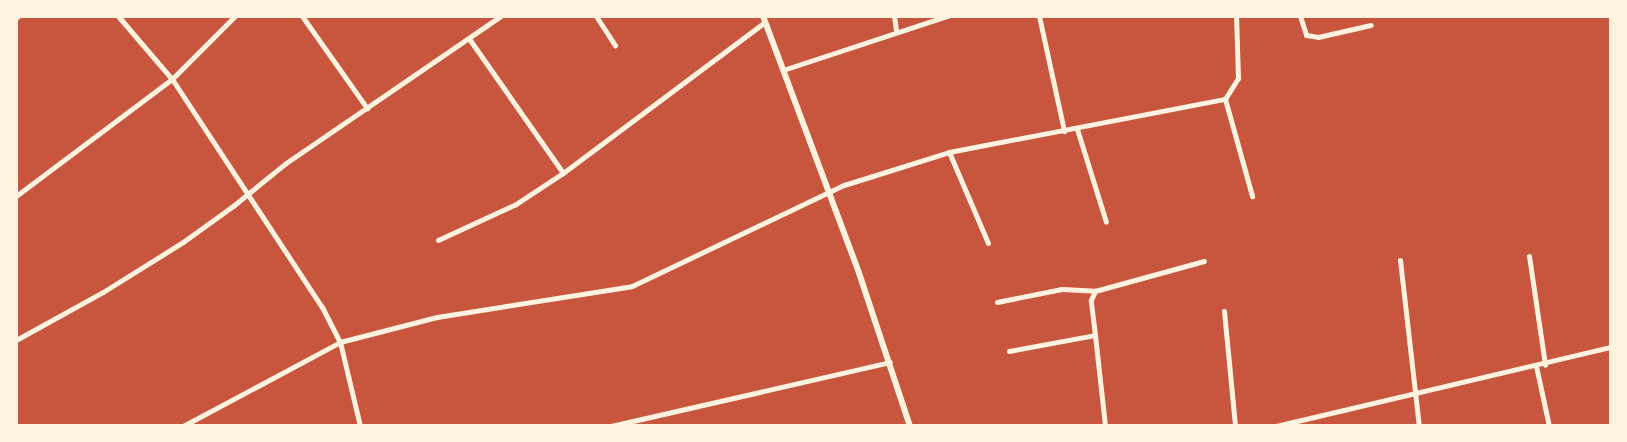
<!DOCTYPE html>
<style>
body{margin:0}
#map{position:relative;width:1627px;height:442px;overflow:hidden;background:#c8553d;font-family:Ubuntu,sans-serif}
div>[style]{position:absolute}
.minor>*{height:5px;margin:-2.5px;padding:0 2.5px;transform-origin:2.5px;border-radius:2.5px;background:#fff3e0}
.tertiary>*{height:6px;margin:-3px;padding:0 3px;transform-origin:3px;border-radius:3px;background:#fff3e0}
span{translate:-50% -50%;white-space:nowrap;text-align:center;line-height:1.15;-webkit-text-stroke:4px #fff3e0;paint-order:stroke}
.frame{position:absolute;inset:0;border:18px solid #fff3e0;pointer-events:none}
</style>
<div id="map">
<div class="minor">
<div style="left:118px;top:16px;width:83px;rotate:49.4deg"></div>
<div style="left:172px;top:79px;width:273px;rotate:56.7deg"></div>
<div style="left:322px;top:307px;width:39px;rotate:63deg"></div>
<div style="left:340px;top:342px;width:86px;rotate:76.6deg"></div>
<div style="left:302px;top:16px;width:113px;rotate:54.8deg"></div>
<div style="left:596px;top:16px;width:35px;rotate:57deg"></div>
<div style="left:894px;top:16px;width:15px;rotate:82deg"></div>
<div style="left:1039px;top:16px;width:118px;rotate:77.7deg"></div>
<div style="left:1300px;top:16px;width:20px;rotate:72deg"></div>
<div style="left:1306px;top:35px;width:12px;rotate:9deg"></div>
<div style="left:1318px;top:37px;width:54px;rotate:-12.8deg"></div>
<div style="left:16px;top:18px;width:3px;rotate:-45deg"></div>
<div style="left:470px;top:40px;width:162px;rotate:55deg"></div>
<div style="left:783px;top:70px;width:173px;rotate:-18.2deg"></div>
<div style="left:1225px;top:99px;width:101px;rotate:74.4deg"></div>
<div style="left:1077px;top:129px;width:97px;rotate:72.7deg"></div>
<div style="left:949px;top:152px;width:99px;rotate:66.8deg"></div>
<div style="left:16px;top:196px;width:195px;rotate:-36.9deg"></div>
<div style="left:172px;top:79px;width:89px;rotate:-45deg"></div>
<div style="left:438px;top:240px;width:86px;rotate:-24.8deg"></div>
<div style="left:516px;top:204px;width:56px;rotate:-33.4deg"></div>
<div style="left:563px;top:173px;width:252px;rotate:-36.8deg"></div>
<div style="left:1529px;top:256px;width:110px;rotate:81.6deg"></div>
<div style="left:1400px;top:260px;width:167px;rotate:83.5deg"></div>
<div style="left:997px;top:302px;width:66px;rotate:-11.3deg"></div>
<div style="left:1062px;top:289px;width:33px;rotate:3deg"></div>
<div style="left:1224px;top:311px;width:116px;rotate:84.5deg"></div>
<div style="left:1095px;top:335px;width:35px;rotate:-97deg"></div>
<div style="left:1091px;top:300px;width:10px;rotate:-66deg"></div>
<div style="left:1095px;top:291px;width:113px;rotate:-15.4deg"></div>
<div style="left:16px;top:340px;width:99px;rotate:-28.9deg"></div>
<div style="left:103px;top:292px;width:94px;rotate:-32deg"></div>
<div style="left:183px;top:242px;width:62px;rotate:-35.8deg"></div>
<div style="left:233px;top:206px;width:68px;rotate:-39.1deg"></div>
<div style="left:286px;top:163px;width:260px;rotate:-34.4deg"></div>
<div style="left:1009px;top:351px;width:87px;rotate:-10.5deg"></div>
<div style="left:1095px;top:335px;width:92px;rotate:83.7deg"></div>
<div style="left:1536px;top:366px;width:61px;rotate:77.8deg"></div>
<div style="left:183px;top:426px;width:178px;rotate:-28.1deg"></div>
<div style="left:340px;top:342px;width:100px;rotate:-14.5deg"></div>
<div style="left:437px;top:317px;width:197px;rotate:-9deg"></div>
<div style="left:632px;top:286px;width:235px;rotate:-25.5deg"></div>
<div style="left:844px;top:185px;width:110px;rotate:-17.4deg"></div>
<div style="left:949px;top:152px;width:281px;rotate:-10.9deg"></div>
<div style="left:1225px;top:99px;width:25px;rotate:-58deg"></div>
<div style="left:1238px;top:78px;width:62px;rotate:-91.8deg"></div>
<div style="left:611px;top:426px;width:286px;rotate:-12.9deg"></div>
<div style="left:1276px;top:426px;width:344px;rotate:-13.3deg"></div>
</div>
<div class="tertiary">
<div style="left:763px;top:16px;width:274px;rotate:69.5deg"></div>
<div style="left:859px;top:273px;width:161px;rotate:71.6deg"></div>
</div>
<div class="frame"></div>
</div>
